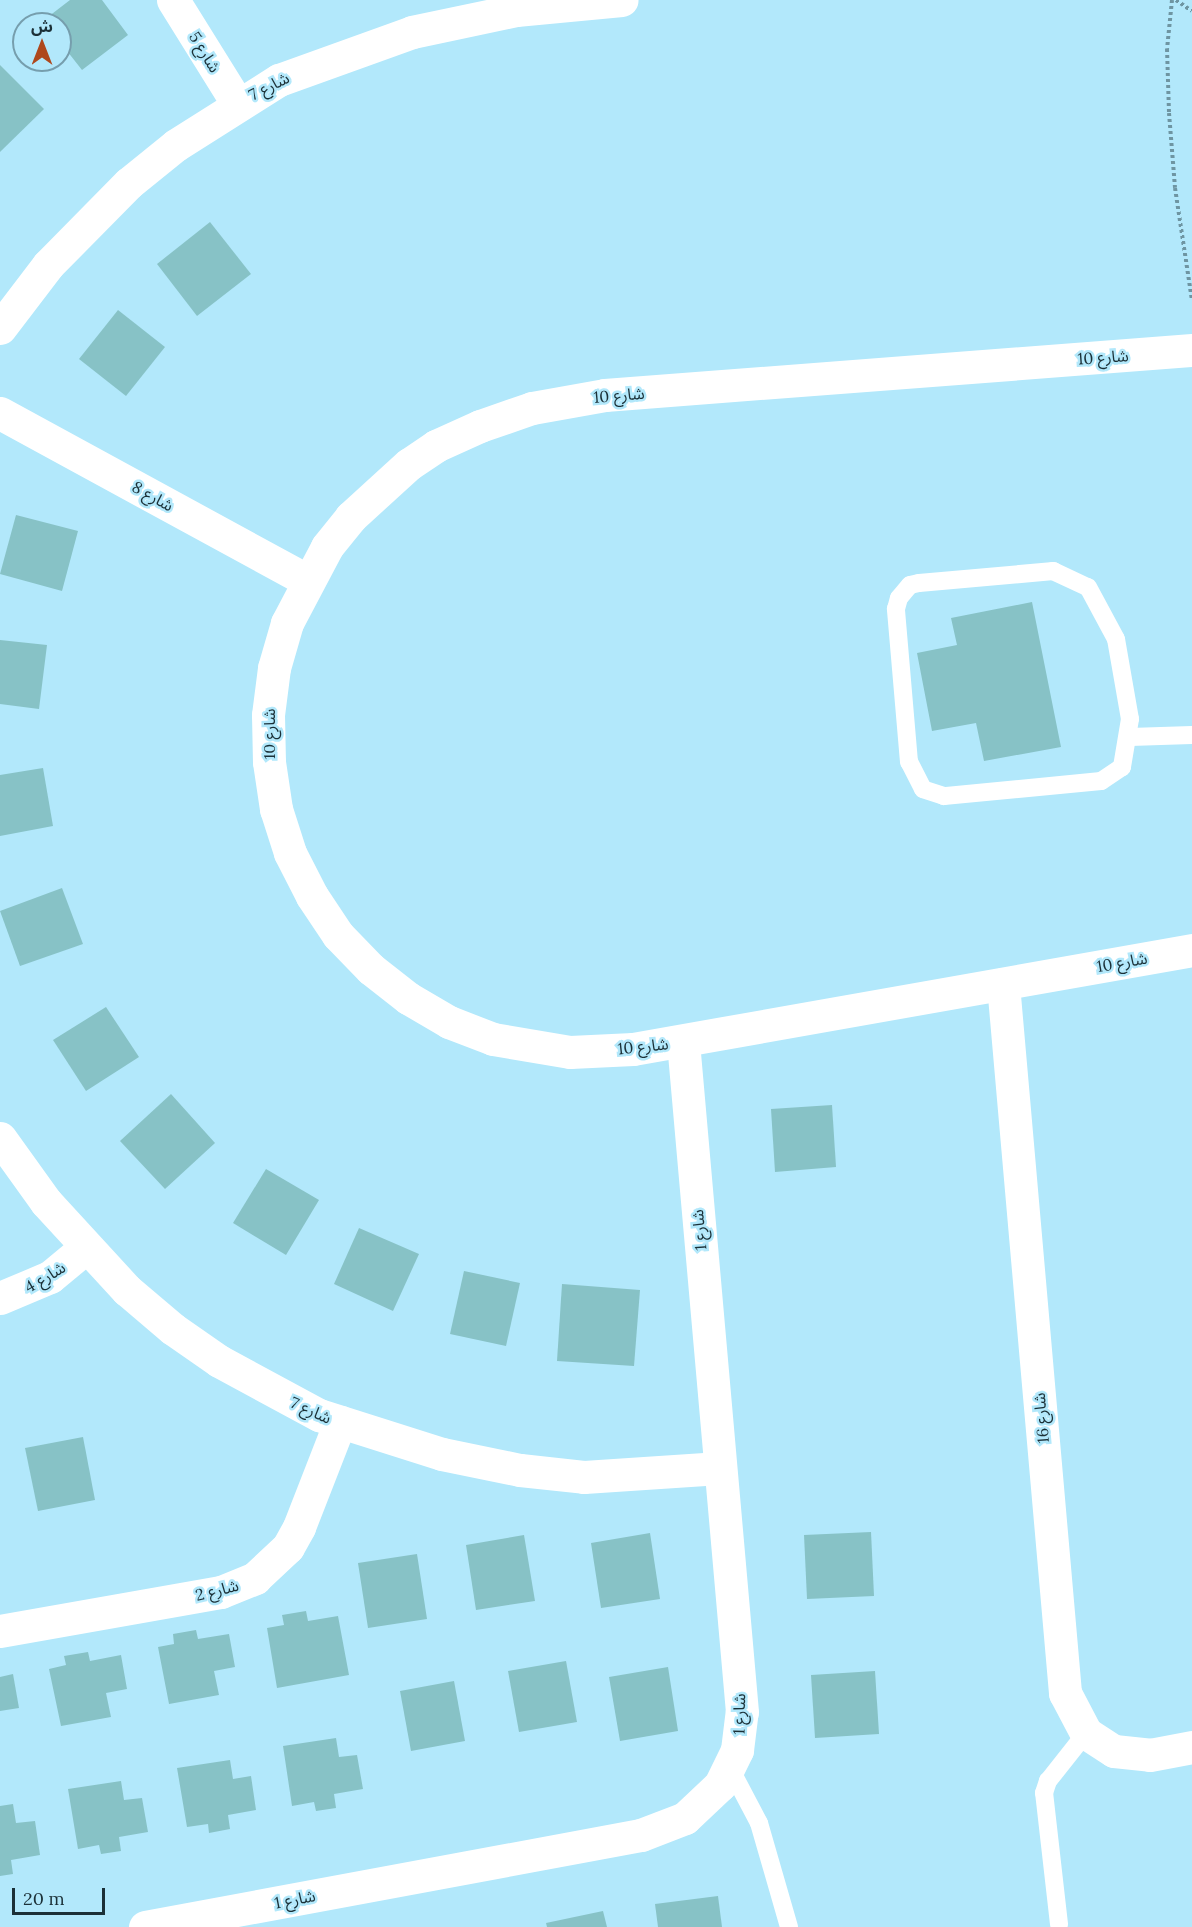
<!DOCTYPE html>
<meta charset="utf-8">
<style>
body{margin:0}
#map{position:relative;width:1192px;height:1927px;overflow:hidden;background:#b2e8fb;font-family:Lora,"Noto Sans Arabic",serif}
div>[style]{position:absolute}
.building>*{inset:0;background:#87c2c6}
.path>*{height:4px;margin-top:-2px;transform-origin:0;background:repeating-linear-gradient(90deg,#6e95a2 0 3px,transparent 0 6px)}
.service>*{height:18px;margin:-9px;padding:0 9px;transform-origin:9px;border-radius:9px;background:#fff}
.minor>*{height:33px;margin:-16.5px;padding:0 16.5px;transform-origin:16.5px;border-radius:16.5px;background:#fff}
span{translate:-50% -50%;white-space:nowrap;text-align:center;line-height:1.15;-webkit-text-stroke:5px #b2e8fb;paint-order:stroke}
.street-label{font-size:16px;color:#1b3037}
.north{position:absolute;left:12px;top:12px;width:60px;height:60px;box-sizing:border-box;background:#b2e8fb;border:2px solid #769ead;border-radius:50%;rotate:0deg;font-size:16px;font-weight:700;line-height:24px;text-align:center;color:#1b3037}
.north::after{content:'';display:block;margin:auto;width:21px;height:27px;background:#ae481c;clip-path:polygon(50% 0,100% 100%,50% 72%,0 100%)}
.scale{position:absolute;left:12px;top:1888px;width:93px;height:27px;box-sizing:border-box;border:3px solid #1b3037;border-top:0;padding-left:8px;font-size:18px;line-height:21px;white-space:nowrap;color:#1b3037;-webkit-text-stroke:4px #b2e8fb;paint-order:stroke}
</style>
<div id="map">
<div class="building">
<div style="clip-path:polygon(70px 0,102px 0,128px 35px,82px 70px,60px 42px,60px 24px,46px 24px,44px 20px)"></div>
<div style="clip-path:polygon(0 65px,44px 109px,0 152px)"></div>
<div style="clip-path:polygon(210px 222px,251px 274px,197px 316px,157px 264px)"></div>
<div style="clip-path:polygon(118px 310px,165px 347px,126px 396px,79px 359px)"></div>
<div style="clip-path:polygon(16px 515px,78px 531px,62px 591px,0 574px)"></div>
<div style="clip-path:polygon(1032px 602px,1061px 747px,984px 761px,976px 723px,932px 731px,917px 653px,957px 645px,951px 618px)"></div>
<div style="clip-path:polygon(0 640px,47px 645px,39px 709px,0 704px)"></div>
<div style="clip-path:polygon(43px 768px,53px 826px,0 836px,0 775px)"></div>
<div style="clip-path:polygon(62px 888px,83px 944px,20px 966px,0 911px)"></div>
<div style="clip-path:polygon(106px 1007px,139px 1057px,86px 1091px,53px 1040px)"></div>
<div style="clip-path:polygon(171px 1094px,215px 1143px,165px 1189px,120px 1141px)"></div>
<div style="clip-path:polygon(832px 1105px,836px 1167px,775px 1172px,771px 1109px)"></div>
<div style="clip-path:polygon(266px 1169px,319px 1200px,286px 1255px,233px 1223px)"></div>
<div style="clip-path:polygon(359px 1228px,419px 1254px,393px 1311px,334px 1284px)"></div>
<div style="clip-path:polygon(464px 1271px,520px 1283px,506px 1346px,450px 1334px)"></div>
<div style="clip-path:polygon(562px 1284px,640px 1290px,634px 1366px,557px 1361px)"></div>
<div style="clip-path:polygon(83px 1437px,95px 1500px,38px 1511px,25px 1448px)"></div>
<div style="clip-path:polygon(871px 1532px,874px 1596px,807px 1599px,804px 1535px)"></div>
<div style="clip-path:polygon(650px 1533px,660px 1599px,601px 1608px,591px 1543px)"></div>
<div style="clip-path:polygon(524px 1535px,535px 1601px,476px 1610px,466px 1545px)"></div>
<div style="clip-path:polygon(417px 1554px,427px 1619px,368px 1628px,358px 1563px)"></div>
<div style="clip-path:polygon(306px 1611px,308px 1621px,338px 1616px,349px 1675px,277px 1688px,267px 1628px,284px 1625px,282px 1615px)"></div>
<div style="clip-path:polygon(196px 1630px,198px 1639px,229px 1634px,235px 1667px,214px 1671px,219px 1695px,169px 1704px,158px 1647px,174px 1644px,173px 1634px)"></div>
<div style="clip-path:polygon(88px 1652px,90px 1661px,121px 1655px,127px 1689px,106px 1693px,111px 1717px,61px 1726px,49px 1669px,66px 1665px,64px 1656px)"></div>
<div style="clip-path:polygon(566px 1661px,577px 1722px,519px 1732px,508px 1671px)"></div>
<div style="clip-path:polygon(668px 1667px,678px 1731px,620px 1741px,609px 1677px)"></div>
<div style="clip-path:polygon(875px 1671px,879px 1734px,815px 1738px,811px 1675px)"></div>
<div style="clip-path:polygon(13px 1674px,19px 1708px,0 1711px,0 1677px)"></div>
<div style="clip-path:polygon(454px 1681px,465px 1741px,411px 1751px,400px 1691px)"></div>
<div style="clip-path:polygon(336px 1738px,339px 1757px,357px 1755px,363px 1789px,334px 1794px,336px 1808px,316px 1811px,314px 1802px,292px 1806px,283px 1746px)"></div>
<div style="clip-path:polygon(230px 1760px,233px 1779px,251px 1776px,256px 1810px,228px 1815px,230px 1829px,209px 1833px,208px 1824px,187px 1827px,177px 1768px)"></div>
<div style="clip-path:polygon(121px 1781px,124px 1800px,142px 1798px,148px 1832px,119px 1837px,121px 1851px,101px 1854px,99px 1845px,78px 1849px,68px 1789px)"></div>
<div style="clip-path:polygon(13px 1804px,16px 1823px,35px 1821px,40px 1855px,11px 1860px,13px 1874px,0 1876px,0 1806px)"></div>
<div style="clip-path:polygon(718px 1896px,722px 1927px,658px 1927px,655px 1904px)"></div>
<div style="clip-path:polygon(603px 1911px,607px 1927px,547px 1927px,546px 1923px)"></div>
</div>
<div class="path">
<div style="left:1172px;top:0;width:49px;rotate:95.8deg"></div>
<div style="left:1167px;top:49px;width:64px;rotate:88.2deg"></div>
<div style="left:1169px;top:113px;width:75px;rotate:85.4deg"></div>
<div style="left:1175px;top:188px;width:113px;rotate:81.4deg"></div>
<div style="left:1176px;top:0;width:19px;rotate:35deg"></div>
</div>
<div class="service">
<div style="left:1053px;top:571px;width:38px;rotate:25deg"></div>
<div style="left:1088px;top:587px;width:59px;rotate:61.7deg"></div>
<div style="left:1116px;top:639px;width:81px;rotate:80.1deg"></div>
<div style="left:1130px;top:719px;width:49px;rotate:99.5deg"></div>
<div style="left:1122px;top:767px;width:25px;rotate:146deg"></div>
<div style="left:1101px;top:781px;width:158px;rotate:174.5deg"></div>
<div style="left:944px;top:796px;width:22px;rotate:-162deg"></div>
<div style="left:923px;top:789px;width:30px;rotate:-117deg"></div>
<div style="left:909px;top:762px;width:154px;rotate:-94.9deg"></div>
<div style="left:896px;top:609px;width:11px;rotate:-75deg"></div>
<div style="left:899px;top:598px;width:17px;rotate:-50deg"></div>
<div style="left:910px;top:585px;width:9px;rotate:-13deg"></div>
<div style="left:919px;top:583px;width:135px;rotate:-5.1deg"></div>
<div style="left:1130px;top:737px;width:62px;rotate:-1.8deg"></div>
<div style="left:730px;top:1768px;width:62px;rotate:62.2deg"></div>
<div style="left:759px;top:1823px;width:108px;rotate:73.9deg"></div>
<div style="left:1059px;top:1924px;width:132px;rotate:-96.5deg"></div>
<div style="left:1044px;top:1793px;width:13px;rotate:-72deg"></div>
<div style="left:1048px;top:1781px;width:61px;rotate:-51.6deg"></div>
</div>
<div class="minor">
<div style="left:173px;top:0;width:121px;rotate:58.1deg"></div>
<div style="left:0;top:328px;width:79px;rotate:-52.7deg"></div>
<div style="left:48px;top:265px;width:115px;rotate:-45.4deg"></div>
<div style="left:129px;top:183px;width:60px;rotate:-39deg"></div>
<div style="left:176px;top:145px;width:122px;rotate:-32.3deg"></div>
<div style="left:279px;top:80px;width:141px;rotate:-19.8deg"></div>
<div style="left:412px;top:32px;width:106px;rotate:-11.9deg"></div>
<div style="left:516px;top:10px;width:106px;rotate:-5.4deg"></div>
<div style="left:1192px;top:350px;width:589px;rotate:175.62deg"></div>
<div style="left:605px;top:395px;width:74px;rotate:169.9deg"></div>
<div style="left:532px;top:408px;width:55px;rotate:160.9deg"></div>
<div style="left:480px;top:426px;width:48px;rotate:155.6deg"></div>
<div style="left:436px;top:446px;width:32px;rotate:146deg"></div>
<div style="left:409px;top:464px;width:79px;rotate:137.6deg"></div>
<div style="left:351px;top:517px;width:38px;rotate:129deg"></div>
<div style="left:327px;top:547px;width:86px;rotate:117.8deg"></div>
<div style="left:287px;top:623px;width:47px;rotate:106.1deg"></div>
<div style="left:274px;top:668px;width:47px;rotate:97.3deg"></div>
<div style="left:268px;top:715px;width:47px;rotate:88.8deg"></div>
<div style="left:269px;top:762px;width:48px;rotate:81.5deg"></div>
<div style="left:276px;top:809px;width:46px;rotate:72.3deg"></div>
<div style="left:290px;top:853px;width:48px;rotate:62.9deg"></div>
<div style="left:312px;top:896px;width:47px;rotate:56.3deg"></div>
<div style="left:338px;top:935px;width:47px;rotate:45.9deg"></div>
<div style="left:371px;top:969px;width:47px;rotate:38.1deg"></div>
<div style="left:408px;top:998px;width:48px;rotate:30.3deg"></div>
<div style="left:449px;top:1022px;width:47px;rotate:21.1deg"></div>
<div style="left:493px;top:1039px;width:78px;rotate:9.6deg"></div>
<div style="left:570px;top:1052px;width:63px;rotate:-2.7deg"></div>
<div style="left:633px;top:1049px;width:568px;rotate:-10.04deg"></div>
<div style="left:0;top:413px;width:349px;rotate:28.6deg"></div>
<div style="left:1003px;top:984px;width:712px;rotate:85deg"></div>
<div style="left:1065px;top:1693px;width:45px;rotate:62.3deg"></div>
<div style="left:1086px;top:1733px;width:33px;rotate:33deg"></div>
<div style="left:1114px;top:1751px;width:36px;rotate:6deg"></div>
<div style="left:1150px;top:1755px;width:43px;rotate:-10.8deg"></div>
<div style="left:0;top:1138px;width:79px;rotate:54.3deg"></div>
<div style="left:46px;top:1202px;width:120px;rotate:47.4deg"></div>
<div style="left:127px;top:1290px;width:60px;rotate:40.3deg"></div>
<div style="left:173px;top:1329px;width:56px;rotate:34.8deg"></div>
<div style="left:219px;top:1361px;width:114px;rotate:28.4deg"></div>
<div style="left:319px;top:1415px;width:129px;rotate:17.6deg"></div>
<div style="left:442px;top:1454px;width:80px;rotate:11.6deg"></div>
<div style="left:520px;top:1470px;width:64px;rotate:6.2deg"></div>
<div style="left:584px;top:1477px;width:136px;rotate:-3.8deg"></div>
<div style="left:0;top:1298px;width:54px;rotate:-22.8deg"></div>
<div style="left:50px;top:1277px;width:45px;rotate:-39.6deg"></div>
<div style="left:0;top:1631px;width:224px;rotate:-10deg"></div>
<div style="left:221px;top:1592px;width:37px;rotate:-22deg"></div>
<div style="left:255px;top:1578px;width:45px;rotate:-43.2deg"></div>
<div style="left:288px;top:1547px;width:23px;rotate:-61deg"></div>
<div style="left:299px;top:1527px;width:113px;rotate:-68.7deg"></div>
<div style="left:145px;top:1927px;width:504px;rotate:-10.51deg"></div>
<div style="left:641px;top:1835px;width:47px;rotate:-21.1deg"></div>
<div style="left:685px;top:1818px;width:48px;rotate:-43.3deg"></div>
<div style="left:720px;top:1785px;width:39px;rotate:-64deg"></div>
<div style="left:737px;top:1750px;width:38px;rotate:-83deg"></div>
<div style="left:742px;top:1712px;width:673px;rotate:-95.03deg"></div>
</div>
<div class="street-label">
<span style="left:205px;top:52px;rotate:58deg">شارع 5</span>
<span style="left:269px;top:86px;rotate:-27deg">شارع 7</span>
<span style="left:1103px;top:357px;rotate:-4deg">شارع 10</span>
<span style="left:619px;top:395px;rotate:-5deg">شارع 10</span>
<span style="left:153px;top:496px;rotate:29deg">شارع 8</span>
<span style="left:269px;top:734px;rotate:-90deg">شارع 10</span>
<span style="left:1122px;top:962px;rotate:-10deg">شارع 10</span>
<span style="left:643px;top:1046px;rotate:-6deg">شارع 10</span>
<span style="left:699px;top:1230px;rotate:-95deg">شارع 1</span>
<span style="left:45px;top:1277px;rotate:-31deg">شارع 4</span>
<span style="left:311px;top:1410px;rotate:24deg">شارع 7</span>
<span style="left:1041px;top:1418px;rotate:-95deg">شارع 16</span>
<span style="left:217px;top:1590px;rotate:-14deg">شارع 2</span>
<span style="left:739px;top:1714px;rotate:-89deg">شارع 1</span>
<span style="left:295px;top:1899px;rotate:-11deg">شارع 1</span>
</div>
<div class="north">ش</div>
<div class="scale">20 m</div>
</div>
